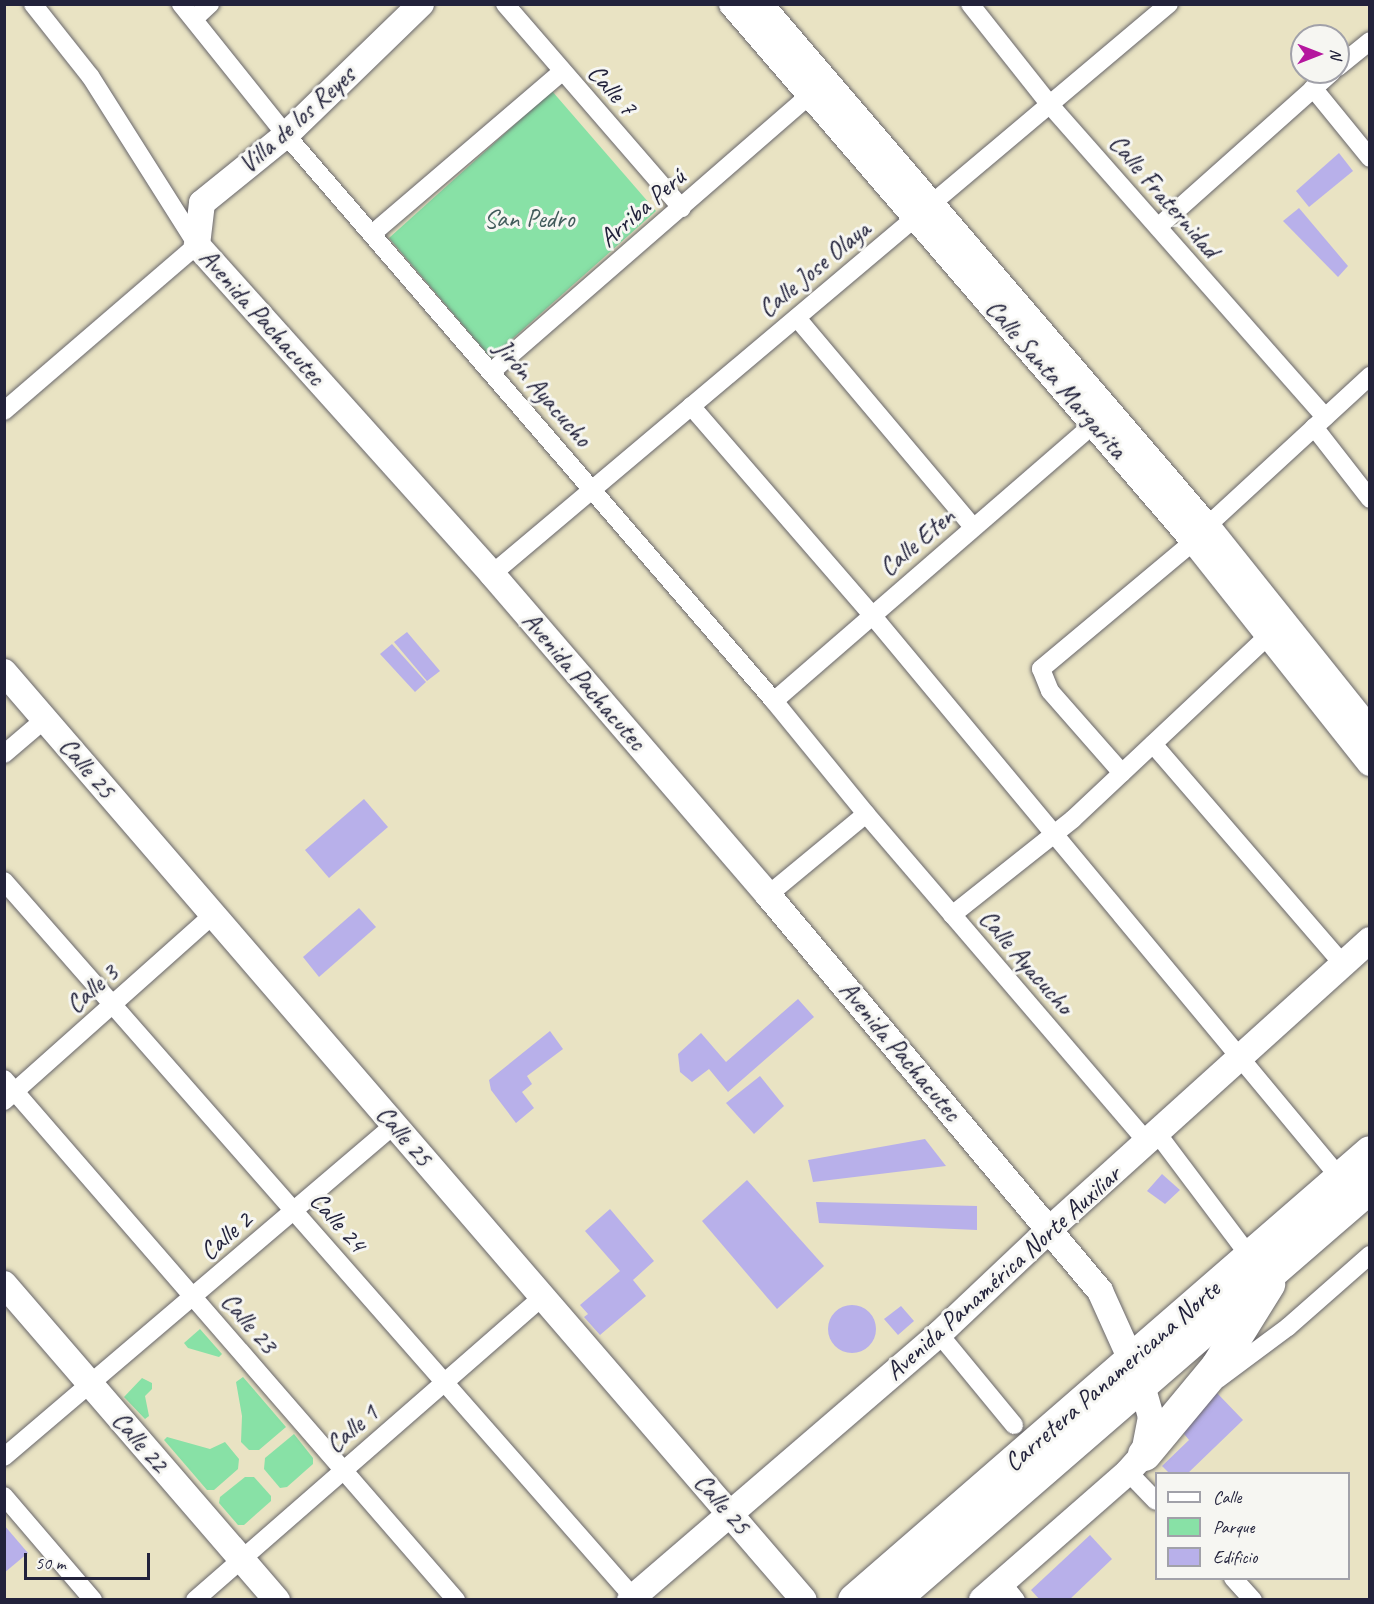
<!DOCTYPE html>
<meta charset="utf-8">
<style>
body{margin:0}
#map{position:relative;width:1374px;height:1604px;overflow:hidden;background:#e9e3c3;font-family:Caveat,sans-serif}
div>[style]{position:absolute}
.green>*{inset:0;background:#88e1a6}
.building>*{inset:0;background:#b8b0ea}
.round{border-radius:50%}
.roads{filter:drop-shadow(0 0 2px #68666b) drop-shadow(0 0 2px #68666b)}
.street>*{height:18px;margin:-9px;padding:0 9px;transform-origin:9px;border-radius:9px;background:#fff}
.secondary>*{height:26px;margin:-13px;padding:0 13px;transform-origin:13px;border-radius:13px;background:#fff}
.highway>*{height:33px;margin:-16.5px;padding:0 16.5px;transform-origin:16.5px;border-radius:16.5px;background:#fff}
span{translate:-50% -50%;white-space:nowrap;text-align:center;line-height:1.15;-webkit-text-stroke:6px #f6f6f2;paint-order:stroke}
.street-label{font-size:26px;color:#22223b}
.park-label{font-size:26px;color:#415b5b}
.frame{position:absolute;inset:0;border:6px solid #22223b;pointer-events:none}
.legend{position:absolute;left:1155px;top:1472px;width:195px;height:108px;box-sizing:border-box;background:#f6f6f2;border:2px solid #a1a1a9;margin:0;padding:8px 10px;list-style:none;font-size:18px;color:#22223b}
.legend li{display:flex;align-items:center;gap:12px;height:30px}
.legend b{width:30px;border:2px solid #a1a1a9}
.north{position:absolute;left:1290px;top:24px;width:60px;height:60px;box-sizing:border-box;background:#f6f6f2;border:2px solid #a1a1a9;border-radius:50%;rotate:90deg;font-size:16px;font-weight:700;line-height:24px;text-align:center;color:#22223b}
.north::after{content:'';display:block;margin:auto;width:21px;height:27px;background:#b5179e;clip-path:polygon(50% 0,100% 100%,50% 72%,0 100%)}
.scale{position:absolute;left:24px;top:1553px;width:126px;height:27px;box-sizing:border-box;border:3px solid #22223b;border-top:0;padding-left:8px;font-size:18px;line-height:21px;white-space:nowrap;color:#22223b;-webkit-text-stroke:4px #f6f6f2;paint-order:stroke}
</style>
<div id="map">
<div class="green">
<div style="clip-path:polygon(552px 91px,656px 211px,491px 358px,389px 238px)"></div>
<div style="clip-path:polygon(200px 1329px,222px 1354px,219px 1357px,188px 1348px,184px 1343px)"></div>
<div style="clip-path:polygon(243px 1377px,286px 1427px,259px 1450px,249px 1450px,241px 1442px,242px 1416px,236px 1382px)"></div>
<div style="clip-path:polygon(142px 1378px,152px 1383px,152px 1389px,145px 1396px,149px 1416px,145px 1419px,124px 1397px)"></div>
<div style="clip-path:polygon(294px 1434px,313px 1458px,313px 1464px,287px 1487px,280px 1488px,264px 1469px,265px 1458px)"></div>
<div style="clip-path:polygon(167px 1437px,210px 1449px,225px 1442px,239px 1459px,238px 1469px,214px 1490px,207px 1490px,164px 1440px)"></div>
<div style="clip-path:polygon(245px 1477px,254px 1477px,271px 1496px,271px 1501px,244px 1525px,238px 1525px,219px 1503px,220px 1497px)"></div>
</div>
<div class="building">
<div style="clip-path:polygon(1339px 153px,1353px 171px,1309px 207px,1296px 191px)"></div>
<div style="clip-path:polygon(1299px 208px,1348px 266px,1338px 277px,1283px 221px)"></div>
<div style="clip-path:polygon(407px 632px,440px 671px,427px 681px,394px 642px)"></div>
<div style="clip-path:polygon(392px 644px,426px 682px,415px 692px,380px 654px)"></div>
<div style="clip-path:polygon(364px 799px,388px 827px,329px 878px,305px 850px)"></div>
<div style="clip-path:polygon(359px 908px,376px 927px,319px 977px,303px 957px)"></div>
<div style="clip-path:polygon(798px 999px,814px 1017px,728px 1092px,709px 1069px,692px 1082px,680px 1072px,678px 1054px,701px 1033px,726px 1062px)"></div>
<div style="clip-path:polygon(550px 1031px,563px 1049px,527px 1076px,532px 1084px,522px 1092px,534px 1108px,516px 1123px,491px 1090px,489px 1080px)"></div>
<div style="clip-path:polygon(760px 1076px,784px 1106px,754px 1134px,726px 1103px)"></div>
<div style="clip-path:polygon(925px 1139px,946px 1166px,813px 1182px,808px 1160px)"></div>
<div style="clip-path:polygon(1162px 1174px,1180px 1190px,1165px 1204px,1147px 1191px)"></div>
<div style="clip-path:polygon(747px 1180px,824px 1266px,777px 1309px,702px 1221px)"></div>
<div style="clip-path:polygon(816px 1202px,977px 1206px,977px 1230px,819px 1223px)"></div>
<div style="clip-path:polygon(610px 1209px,654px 1261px,633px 1280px,646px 1296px,600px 1335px,584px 1317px,588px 1314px,580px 1305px,620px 1271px,585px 1231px)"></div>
<div class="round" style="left:828px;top:1305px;width:48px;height:48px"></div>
<div style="clip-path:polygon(901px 1306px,914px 1321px,898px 1335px,884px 1319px)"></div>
<div style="clip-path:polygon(1217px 1393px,1243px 1420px,1187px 1474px,1170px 1474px,1162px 1466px,1189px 1440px,1180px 1429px)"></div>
<div style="clip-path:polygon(4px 1525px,28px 1553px,4px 1573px)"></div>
<div style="clip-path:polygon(1090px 1535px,1112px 1559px,1069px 1600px,1040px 1600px,1031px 1590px)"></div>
</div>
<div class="roads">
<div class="street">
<div style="left:181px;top:4px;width:168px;rotate:51.3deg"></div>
<div style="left:286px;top:135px;width:747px;rotate:49.23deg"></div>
<div style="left:774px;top:701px;width:146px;rotate:50.8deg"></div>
<div style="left:866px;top:814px;width:432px;rotate:49.4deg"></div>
<div style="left:505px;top:4px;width:270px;rotate:49.1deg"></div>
<div style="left:970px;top:4px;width:129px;rotate:51.6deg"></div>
<div style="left:1050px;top:105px;width:416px;rotate:48.6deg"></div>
<div style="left:194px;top:19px;width:22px;rotate:-43deg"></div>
<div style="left:1338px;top:67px;width:41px;rotate:-39.1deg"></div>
<div style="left:1313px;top:88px;width:90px;rotate:50.8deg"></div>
<div style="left:1158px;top:227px;width:233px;rotate:-41.7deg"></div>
<div style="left:372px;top:234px;width:250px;rotate:-40.5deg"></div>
<div style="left:797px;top:318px;width:273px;rotate:49.9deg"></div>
<div style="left:491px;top:372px;width:433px;rotate:-41deg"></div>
<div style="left:691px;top:406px;width:276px;rotate:49.1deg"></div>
<div style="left:872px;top:615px;width:732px;rotate:50.26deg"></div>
<div style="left:4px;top:411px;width:255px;rotate:-40.7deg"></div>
<div style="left:197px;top:245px;width:200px;rotate:-122.3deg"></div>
<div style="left:90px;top:76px;width:92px;rotate:-128.4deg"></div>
<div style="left:1314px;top:427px;width:91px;rotate:52.1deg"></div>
<div style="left:1207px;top:526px;width:222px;rotate:-42.6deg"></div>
<div style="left:492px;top:574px;width:885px;rotate:-40.1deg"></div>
<div style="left:774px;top:701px;width:423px;rotate:-40.9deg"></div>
<div style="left:1153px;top:744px;width:291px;rotate:49.2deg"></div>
<div style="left:4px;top:754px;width:54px;rotate:-40.5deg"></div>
<div style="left:1122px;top:773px;width:109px;rotate:-131.3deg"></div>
<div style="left:1050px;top:691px;width:24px;rotate:-112deg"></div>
<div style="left:1041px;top:669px;width:199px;rotate:-39.9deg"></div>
<div style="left:4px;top:881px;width:953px;rotate:48.7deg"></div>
<div style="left:768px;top:895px;width:127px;rotate:-39.6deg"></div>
<div style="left:952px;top:915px;width:154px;rotate:-38.4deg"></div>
<div style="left:1073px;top:819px;width:269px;rotate:-43.2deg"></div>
<div style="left:4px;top:1079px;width:690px;rotate:49.06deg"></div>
<div style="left:4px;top:1101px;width:280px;rotate:-41.7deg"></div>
<div style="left:1157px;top:1133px;width:155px;rotate:53.1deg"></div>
<div style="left:939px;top:1334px;width:118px;rotate:50.5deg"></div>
<div style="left:1218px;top:1379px;width:87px;rotate:-36.6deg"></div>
<div style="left:1288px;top:1327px;width:109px;rotate:-41.3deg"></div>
<div style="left:4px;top:1457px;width:512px;rotate:-40.41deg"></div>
<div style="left:1128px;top:1472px;width:40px;rotate:46deg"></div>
<div style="left:4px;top:1496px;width:137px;rotate:49.4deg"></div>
<div style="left:1233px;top:1578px;width:30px;rotate:48deg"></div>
<div style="left:1002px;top:1583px;width:22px;rotate:51deg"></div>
<div style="left:195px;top:1600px;width:462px;rotate:-41.1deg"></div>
</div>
<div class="secondary">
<div style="left:421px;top:4px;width:188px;rotate:135.9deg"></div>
<div style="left:286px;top:135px;width:108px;rotate:141deg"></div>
<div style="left:202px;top:203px;width:42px;rotate:96.8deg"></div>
<div style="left:197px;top:245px;width:442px;rotate:48.1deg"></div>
<div style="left:492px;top:574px;width:423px;rotate:49.3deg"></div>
<div style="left:768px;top:895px;width:517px;rotate:50.02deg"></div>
<div style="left:1100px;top:1291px;width:100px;rotate:65.7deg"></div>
<div style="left:1141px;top:1382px;width:36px;rotate:74deg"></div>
<div style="left:1151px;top:1417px;width:38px;rotate:101deg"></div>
<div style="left:1144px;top:1454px;width:24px;rotate:132deg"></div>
<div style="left:1128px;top:1472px;width:194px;rotate:138.8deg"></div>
<div style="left:732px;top:4px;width:708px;rotate:49.29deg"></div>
<div style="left:1194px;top:541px;width:283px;rotate:51.6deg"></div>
<div style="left:760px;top:4px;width:687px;rotate:49.43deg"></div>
<div style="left:1207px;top:526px;width:261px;rotate:51.4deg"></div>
<div style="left:4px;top:672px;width:1225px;rotate:49.24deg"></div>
<div style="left:4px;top:1284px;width:418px;rotate:49.2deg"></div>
<div style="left:630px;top:1600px;width:408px;rotate:-40.7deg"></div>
<div style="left:939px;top:1334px;width:153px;rotate:-43.4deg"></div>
<div style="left:1050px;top:1229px;width:431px;rotate:-42.1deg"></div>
</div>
<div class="highway">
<div style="left:1144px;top:1454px;width:114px;rotate:-50.3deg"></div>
<div style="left:1217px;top:1366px;width:97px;rotate:-58.1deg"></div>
<div style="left:854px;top:1600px;width:683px;rotate:-40.97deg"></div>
<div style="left:892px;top:1600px;width:632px;rotate:-40.9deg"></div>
</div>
</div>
<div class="street-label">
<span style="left:612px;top:90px;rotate:48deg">Calle 7</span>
<span style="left:297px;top:120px;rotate:-42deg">Villa de los Reyes</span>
<span style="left:1164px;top:196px;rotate:49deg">Calle Fraternidad</span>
<span style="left:642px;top:208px;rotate:-41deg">Arriba Perú</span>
<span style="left:814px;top:269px;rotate:-40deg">Calle Jose Olaya</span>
<span style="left:262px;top:317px;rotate:48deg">Avenida Pachacutec</span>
<span style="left:1056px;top:379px;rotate:49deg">Calle Santa Margarita</span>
<span style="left:543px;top:393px;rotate:49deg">Jirón Ayacucho</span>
<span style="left:917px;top:542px;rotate:-41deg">Calle Eten</span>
<span style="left:584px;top:681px;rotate:49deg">Avenida Pachacutec</span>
<span style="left:87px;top:768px;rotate:49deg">Calle 25</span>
<span style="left:1026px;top:962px;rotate:49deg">Calle Ayacucho</span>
<span style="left:92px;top:989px;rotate:-42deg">Calle 3</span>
<span style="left:900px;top:1051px;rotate:50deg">Avenida Pachacutec</span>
<span style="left:404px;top:1136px;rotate:49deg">Calle 25</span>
<span style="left:338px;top:1222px;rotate:49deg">Calle 24</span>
<span style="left:226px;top:1236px;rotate:-41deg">Calle 2</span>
<span style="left:1003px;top:1273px;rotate:-42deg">Avenida Panamérica Norte Auxiliar</span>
<span style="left:249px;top:1323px;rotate:49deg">Calle 23</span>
<span style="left:1112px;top:1376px;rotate:-41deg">Carretera Panamericana Norte</span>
<span style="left:352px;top:1429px;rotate:-41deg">Calle 1</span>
<span style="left:140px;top:1442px;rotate:49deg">Calle 22</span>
<span style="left:722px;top:1504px;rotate:49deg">Calle 25</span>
</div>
<div class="park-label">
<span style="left:529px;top:219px">San Pedro</span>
</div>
<div class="frame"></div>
<ul class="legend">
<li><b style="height:8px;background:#fff"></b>Calle</li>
<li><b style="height:16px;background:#88e1a6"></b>Parque</li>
<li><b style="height:16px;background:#b8b0ea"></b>Edificio</li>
</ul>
<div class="north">N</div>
<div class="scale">50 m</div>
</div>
